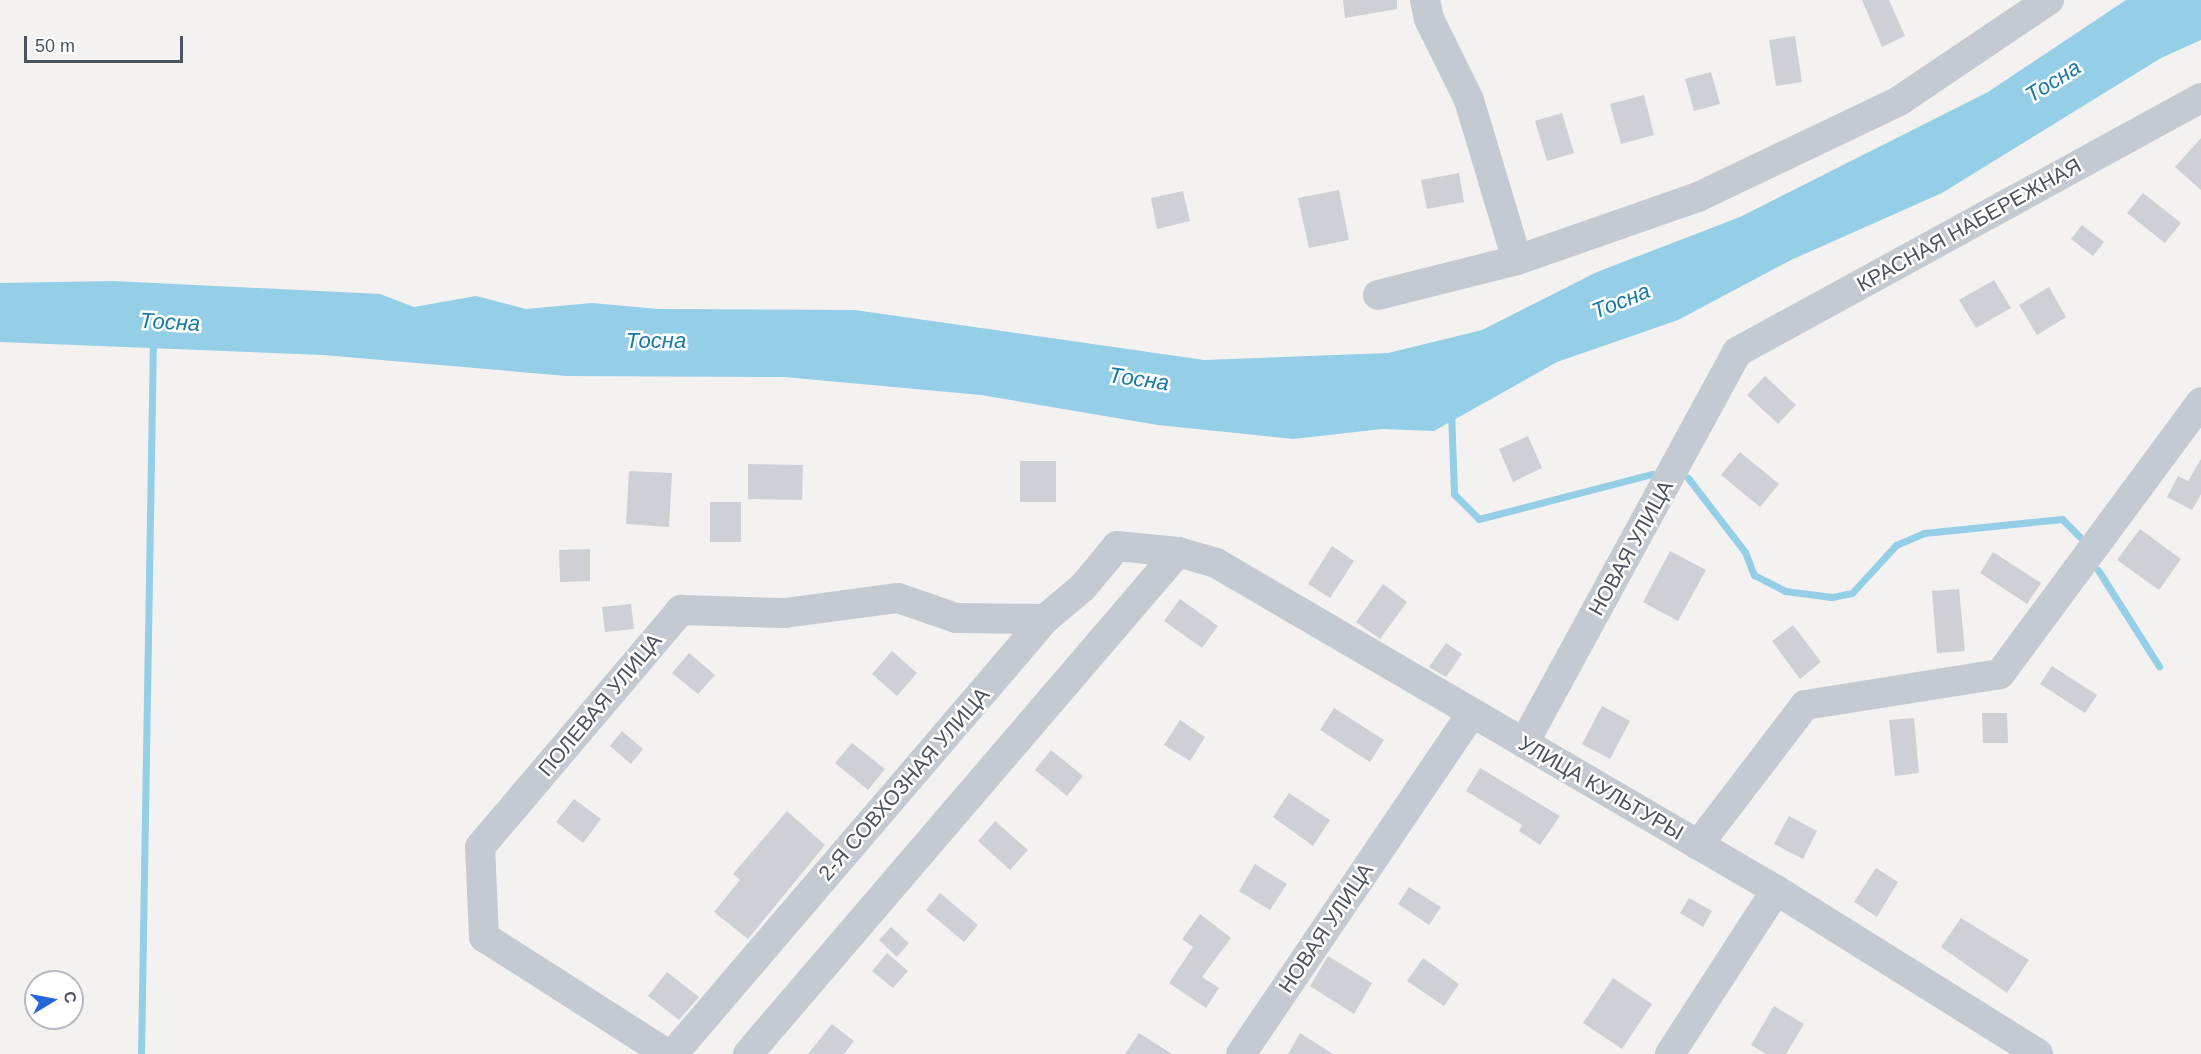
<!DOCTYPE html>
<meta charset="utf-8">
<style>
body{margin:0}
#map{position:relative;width:2201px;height:1054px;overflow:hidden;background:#f3f2f1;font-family:Arial,sans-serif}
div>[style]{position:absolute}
.water>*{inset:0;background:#94cee7}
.stream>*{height:7px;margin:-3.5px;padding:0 3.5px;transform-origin:3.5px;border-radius:3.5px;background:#94cee7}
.building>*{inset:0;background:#cfd0d5}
.minor>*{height:30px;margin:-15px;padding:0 15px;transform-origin:15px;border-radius:15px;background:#c3cad2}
span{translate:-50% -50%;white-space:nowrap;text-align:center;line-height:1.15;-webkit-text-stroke:5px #fff;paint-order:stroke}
.street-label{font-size:21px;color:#4a535e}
.water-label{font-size:22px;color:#167aa5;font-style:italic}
.north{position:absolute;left:24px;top:970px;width:60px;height:60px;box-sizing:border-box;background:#fff;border:2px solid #b7babf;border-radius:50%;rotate:80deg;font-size:16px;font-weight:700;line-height:24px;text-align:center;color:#4a535e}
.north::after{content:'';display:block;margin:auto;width:21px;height:27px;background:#2564d9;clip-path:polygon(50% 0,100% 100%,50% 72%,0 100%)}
.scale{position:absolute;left:24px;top:36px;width:159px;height:27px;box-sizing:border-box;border:3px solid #4a535e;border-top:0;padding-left:8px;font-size:18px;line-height:21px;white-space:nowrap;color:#4a535e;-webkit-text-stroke:4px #fff;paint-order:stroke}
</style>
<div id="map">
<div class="water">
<div style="clip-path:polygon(2126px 0,2201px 0,2201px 40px,2161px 58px,1942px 193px,1791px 260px,1678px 320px,1557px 362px,1434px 431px,1382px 429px,1293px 439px,1158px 425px,981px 395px,784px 377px,567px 376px,323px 355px,0 342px,0 283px,113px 281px,380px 294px,414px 307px,476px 296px,526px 309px,592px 303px,658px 309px,855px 310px,1204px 360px,1388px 353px,1482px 330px,1597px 272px,1740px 217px,1988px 92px)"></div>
</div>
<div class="stream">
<div style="left:1451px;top:411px;width:83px;rotate:87.9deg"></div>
<div style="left:1454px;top:494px;width:35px;rotate:45deg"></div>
<div style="left:1479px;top:519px;width:179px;rotate:-14.6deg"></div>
<div style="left:1688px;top:478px;width:93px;rotate:52.4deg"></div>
<div style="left:1745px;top:552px;width:25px;rotate:69deg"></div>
<div style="left:1754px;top:575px;width:35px;rotate:27deg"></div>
<div style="left:1785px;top:591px;width:47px;rotate:7.3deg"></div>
<div style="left:1832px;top:597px;width:20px;rotate:-11deg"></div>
<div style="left:1852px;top:593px;width:65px;rotate:-47.5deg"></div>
<div style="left:1896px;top:545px;width:30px;rotate:-23deg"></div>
<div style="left:1924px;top:533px;width:139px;rotate:-5.8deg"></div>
<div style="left:2062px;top:519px;width:25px;rotate:45deg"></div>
<div style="left:2098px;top:570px;width:114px;rotate:57.6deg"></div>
<div style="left:141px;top:1054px;width:717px;rotate:-89.04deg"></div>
</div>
<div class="building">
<div style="clip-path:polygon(1343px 0,1397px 0,1397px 9px,1345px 18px)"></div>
<div style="clip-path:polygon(1862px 0,1889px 0,1905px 36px,1882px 47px)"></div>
<div style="clip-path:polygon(1795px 36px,1802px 82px,1776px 86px,1769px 40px)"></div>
<div style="clip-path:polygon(1711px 72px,1720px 104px,1694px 111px,1685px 79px)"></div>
<div style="clip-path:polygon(1644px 95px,1654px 135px,1621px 144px,1610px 104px)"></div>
<div style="clip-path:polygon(1562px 113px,1574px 153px,1547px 161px,1535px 121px)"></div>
<div style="clip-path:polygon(2201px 138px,2201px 190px,2175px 167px)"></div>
<div style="clip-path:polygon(1459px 173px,1464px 202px,1427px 209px,1421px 180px)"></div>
<div style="clip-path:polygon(1339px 190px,1349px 240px,1309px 248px,1298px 198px)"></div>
<div style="clip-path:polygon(1183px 191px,1190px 221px,1157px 229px,1151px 198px)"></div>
<div style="clip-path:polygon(2143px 193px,2181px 223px,2165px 243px,2127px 213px)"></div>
<div style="clip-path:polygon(2082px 225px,2104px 242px,2093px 256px,2071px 239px)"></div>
<div style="clip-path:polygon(1994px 280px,2011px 308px,1976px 328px,1959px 300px)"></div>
<div style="clip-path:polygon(2049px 287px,2066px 317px,2037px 335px,2019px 305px)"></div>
<div style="clip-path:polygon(1765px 376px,1796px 405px,1778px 424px,1747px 395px)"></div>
<div style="clip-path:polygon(1528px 436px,1542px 468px,1513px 482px,1499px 449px)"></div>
<div style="clip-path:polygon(1740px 452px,1779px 484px,1760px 507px,1721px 475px)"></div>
<div style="clip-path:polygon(2201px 459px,2201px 494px,2192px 510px,2167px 497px,2178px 476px,2188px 481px)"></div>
<div style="clip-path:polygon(1020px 461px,1056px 461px,1056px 502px,1020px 502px)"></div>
<div style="clip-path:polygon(748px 464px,803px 465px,802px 500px,748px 499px)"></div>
<div style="clip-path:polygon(629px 471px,672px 473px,669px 527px,626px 524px)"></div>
<div style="clip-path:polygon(710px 502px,741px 502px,741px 542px,710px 542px)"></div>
<div style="clip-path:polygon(2140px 529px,2181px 559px,2159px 590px,2117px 560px)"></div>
<div style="clip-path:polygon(1332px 546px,1354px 561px,1330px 598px,1308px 584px)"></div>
<div style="clip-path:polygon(590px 549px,590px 581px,560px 582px,559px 550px)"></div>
<div style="clip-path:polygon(1670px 551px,1706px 570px,1678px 621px,1643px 602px)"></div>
<div style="clip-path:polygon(1993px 552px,2041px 583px,2027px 604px,1980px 573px)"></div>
<div style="clip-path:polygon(1383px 584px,1407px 602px,1380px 639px,1356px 622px)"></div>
<div style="clip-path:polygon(1959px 589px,1965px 651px,1937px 653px,1932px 591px)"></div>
<div style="clip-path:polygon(1180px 599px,1218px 626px,1202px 648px,1164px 621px)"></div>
<div style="clip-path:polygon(631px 604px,634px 629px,605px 632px,602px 607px)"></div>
<div style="clip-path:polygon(1793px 625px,1821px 662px,1800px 679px,1772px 641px)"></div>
<div style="clip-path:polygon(1446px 643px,1462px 654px,1446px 677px,1429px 667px)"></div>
<div style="clip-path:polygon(892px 651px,917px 673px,897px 696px,872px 674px)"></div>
<div style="clip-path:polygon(689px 653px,715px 675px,698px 694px,672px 673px)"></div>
<div style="clip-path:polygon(2052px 666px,2097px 695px,2085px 713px,2040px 684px)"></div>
<div style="clip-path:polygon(1602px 706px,1630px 721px,1610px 759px,1582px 744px)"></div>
<div style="clip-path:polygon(1334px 708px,1384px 740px,1370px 762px,1320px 730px)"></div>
<div style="clip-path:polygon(1982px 713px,2007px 713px,2008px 743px,1983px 743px)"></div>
<div style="clip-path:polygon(1914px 718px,1919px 773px,1895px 776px,1889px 720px)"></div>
<div style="clip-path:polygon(1180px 720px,1205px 737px,1190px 761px,1164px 745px)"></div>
<div style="clip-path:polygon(622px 731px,643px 749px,631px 764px,610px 746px)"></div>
<div style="clip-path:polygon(852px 743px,885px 769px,868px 790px,835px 763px)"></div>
<div style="clip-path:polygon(1051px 750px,1083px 776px,1067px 796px,1035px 770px)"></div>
<div style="clip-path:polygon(1480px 768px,1560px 816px,1540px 845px,1519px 831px,1522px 825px,1466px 791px)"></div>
<div style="clip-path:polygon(1289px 793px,1330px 820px,1313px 846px,1273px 817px)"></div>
<div style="clip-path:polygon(574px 799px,601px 819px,583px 843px,556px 822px)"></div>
<div style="clip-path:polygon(787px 811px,825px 845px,748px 939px,714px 912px,740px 880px,733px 874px)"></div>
<div style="clip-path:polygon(1789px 816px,1817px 831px,1803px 859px,1774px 844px)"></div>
<div style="clip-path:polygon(995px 821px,1028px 850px,1010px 870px,978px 841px)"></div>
<div style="clip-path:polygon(1255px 864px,1287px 884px,1270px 910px,1239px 891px)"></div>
<div style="clip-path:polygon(1876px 868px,1898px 882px,1877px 917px,1854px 902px)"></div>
<div style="clip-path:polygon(1409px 887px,1441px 907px,1429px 925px,1398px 904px)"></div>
<div style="clip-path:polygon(940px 893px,978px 925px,964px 942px,926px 910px)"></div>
<div style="clip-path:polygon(1689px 898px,1712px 911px,1703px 927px,1680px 913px)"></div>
<div style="clip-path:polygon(1200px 914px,1231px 938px,1202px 977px,1219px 988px,1206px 1008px,1169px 983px,1193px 947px,1182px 939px)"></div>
<div style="clip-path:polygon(1961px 918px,2029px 960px,2007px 993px,1941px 947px)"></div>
<div style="clip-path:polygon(891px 927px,909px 943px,897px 957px,879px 940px)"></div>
<div style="clip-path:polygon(887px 953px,908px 971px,893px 988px,872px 971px)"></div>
<div style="clip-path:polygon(1328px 956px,1372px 983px,1354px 1014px,1310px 986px)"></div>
<div style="clip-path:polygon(1423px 958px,1459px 984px,1444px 1006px,1407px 981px)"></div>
<div style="clip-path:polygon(667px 972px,699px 997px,679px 1020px,648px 996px)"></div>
<div style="clip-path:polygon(1613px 978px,1652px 1004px,1622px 1049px,1583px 1023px)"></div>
<div style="clip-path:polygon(1774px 1006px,1804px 1024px,1786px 1054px,1766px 1054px,1751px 1045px)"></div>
<div style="clip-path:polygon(832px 1024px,854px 1041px,844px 1054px,808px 1054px)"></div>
<div style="clip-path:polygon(1139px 1033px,1172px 1054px,1125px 1054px)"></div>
<div style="clip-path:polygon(1300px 1033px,1333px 1054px,1288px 1054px)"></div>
</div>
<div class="minor">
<div style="left:1425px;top:0;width:19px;rotate:78deg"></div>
<div style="left:1429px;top:19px;width:90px;rotate:63.7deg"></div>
<div style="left:1469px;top:100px;width:167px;rotate:73.3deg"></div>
<div style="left:1378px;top:295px;width:143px;rotate:-14.1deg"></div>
<div style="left:1517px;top:260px;width:192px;rotate:-19.2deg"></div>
<div style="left:1698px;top:197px;width:223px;rotate:-25.5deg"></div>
<div style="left:1899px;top:101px;width:181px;rotate:-34deg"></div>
<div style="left:1524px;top:743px;width:445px;rotate:-61.4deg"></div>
<div style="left:1737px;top:352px;width:529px;rotate:-28.7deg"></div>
<div style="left:1698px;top:845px;width:176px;rotate:-52.6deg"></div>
<div style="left:1805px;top:705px;width:197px;rotate:-9deg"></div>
<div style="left:2000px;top:674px;width:338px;rotate:-53.5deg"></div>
<div style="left:667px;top:1054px;width:217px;rotate:-147.4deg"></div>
<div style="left:484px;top:937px;width:90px;rotate:-92.5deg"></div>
<div style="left:480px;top:847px;width:311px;rotate:-49.7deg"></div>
<div style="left:681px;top:610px;width:104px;rotate:1.7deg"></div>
<div style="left:785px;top:613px;width:114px;rotate:-7.6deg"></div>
<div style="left:898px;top:598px;width:61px;rotate:19deg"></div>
<div style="left:956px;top:618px;width:89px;rotate:0.6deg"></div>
<div style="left:673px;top:1054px;width:572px;rotate:-49.46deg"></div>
<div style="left:1045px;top:619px;width:50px;rotate:-40.1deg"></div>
<div style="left:1083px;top:587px;width:53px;rotate:-50.3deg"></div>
<div style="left:1117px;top:546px;width:61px;rotate:5.6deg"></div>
<div style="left:1178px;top:552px;width:40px;rotate:16deg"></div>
<div style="left:1216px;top:563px;width:648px;rotate:30.28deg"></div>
<div style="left:1776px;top:890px;width:309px;rotate:32deg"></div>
<div style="left:748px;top:1054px;width:661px;rotate:-49.42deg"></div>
<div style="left:1241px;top:1054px;width:412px;rotate:-55.9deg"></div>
<div style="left:1670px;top:1054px;width:195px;rotate:-57.1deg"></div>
</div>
<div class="street-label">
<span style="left:1969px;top:225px;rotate:-29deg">КРАСНАЯ НАБЕРЕЖНАЯ</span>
<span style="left:1631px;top:548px;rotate:-61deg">НОВАЯ УЛИЦА</span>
<span style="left:600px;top:705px;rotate:-50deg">ПОЛЕВАЯ УЛИЦА</span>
<span style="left:904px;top:784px;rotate:-49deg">2-Я СОВХОЗНАЯ УЛИЦА</span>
<span style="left:1601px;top:788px;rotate:30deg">УЛИЦА КУЛЬТУРЫ</span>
<span style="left:1326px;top:928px;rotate:-56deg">НОВАЯ УЛИЦА</span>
</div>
<div class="water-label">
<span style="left:2053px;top:81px;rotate:-32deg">Тосна</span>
<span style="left:1621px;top:301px;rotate:-22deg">Тосна</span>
<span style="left:170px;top:322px;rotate:3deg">Тосна</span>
<span style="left:656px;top:341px">Тосна</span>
<span style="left:1139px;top:379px;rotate:8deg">Тосна</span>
</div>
<div class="north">С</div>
<div class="scale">50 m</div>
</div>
